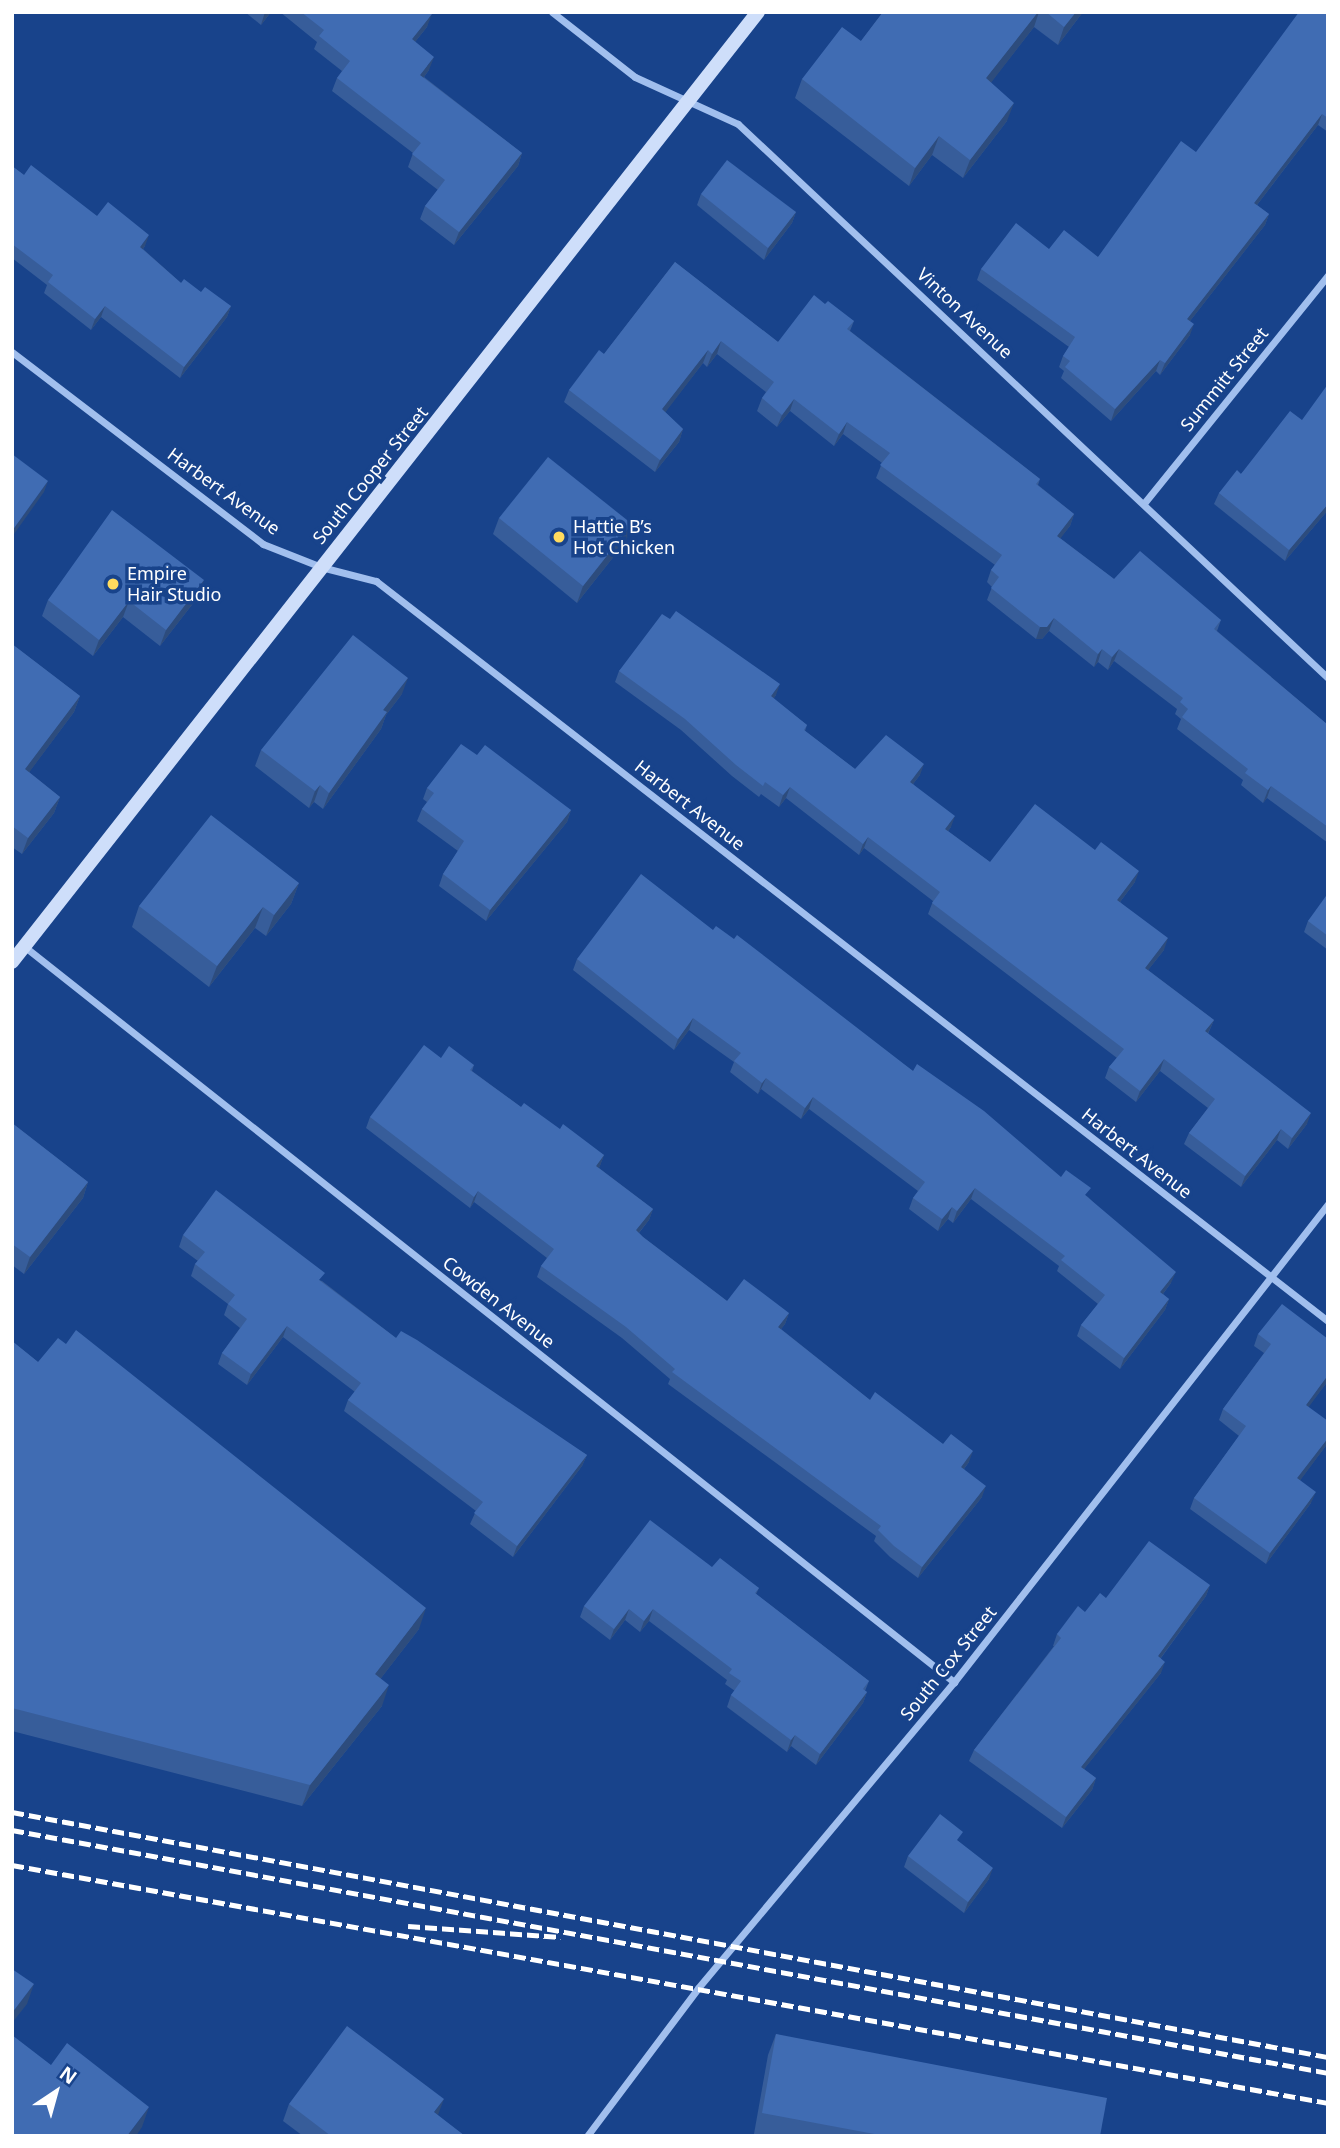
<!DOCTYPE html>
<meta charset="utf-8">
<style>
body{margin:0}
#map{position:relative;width:1340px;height:2148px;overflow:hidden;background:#18438b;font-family:"Noto Sans",sans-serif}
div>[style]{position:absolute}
.street>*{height:7px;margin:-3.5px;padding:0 3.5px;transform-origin:3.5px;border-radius:3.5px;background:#a1bfee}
.secondary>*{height:14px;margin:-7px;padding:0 7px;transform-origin:7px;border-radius:7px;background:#cedefa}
.rail>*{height:5px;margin-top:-2.5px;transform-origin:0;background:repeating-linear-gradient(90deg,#fff 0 12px,transparent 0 17px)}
.wall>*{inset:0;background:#375d9a}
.shaded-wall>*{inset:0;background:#2d4c7d}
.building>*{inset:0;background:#406cb3}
.dots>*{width:19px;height:19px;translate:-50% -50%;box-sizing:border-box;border:4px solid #18438b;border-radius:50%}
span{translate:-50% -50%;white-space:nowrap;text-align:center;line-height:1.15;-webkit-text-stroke:7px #18438b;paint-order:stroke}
.street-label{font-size:18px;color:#fff}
.poi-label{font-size:18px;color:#fff}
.left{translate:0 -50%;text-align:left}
.frame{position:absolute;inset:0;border:14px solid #fff;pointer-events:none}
.north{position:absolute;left:21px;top:2057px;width:70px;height:70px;-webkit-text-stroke:5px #18438b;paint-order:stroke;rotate:36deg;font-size:19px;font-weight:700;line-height:28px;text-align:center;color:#fff}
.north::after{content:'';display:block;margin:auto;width:24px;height:32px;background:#fff;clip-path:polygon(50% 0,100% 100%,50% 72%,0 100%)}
</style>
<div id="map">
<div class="street">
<div style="left:552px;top:12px;width:105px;rotate:38.1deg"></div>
<div style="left:635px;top:77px;width:113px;rotate:24.5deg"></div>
<div style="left:738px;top:124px;width:809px;rotate:43.2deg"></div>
<div style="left:12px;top:352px;width:316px;rotate:37.4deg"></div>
<div style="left:263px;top:544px;width:62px;rotate:21.6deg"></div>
<div style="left:321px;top:567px;width:57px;rotate:14.3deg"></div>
<div style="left:376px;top:581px;width:1206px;rotate:37.86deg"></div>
<div style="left:1145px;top:502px;width:292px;rotate:-51.1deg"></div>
<div style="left:25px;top:947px;width:1185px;rotate:38.35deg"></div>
<div style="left:587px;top:2136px;width:185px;rotate:-53.1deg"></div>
<div style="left:698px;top:1988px;width:399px;rotate:-50.1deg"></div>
<div style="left:954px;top:1682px;width:607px;rotate:-51.96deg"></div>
</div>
<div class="secondary">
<div style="left:12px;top:962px;width:1208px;rotate:-51.86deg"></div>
</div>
<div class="rail">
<div style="left:12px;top:1812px;width:1339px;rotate:10.55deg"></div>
<div style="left:12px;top:1830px;width:1338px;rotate:10.46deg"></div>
<div style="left:12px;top:1865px;width:1337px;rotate:10.25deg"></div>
<div style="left:408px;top:1926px;width:153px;rotate:4.1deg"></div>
</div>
<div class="wall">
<div style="clip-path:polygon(245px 12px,271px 12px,261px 25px)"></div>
<div style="clip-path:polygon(280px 12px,430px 12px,427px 27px,415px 42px,429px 70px,424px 77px,522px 153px,518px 166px,454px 245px,420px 219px,425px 206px,438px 190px,408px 167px,413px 153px,332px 91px,337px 78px,342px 71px,314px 49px,317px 42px)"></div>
<div style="clip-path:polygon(883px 12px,1083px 12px,1058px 45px,1034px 27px,991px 82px,1007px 121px,963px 178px,932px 155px,909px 186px,795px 98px,802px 79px,861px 41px)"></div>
<div style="clip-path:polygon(1328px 12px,1328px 132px,1318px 125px,1257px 205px,1269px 214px,1265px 225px,1190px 321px,1190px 335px,1160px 375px,1156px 371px,1111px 421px,1061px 378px,1064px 371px,1059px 367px,1063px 356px,1069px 347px,977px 280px,981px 269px,1049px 249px,1098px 257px)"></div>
<div style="clip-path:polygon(12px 166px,24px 175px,97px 216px,145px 246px,143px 249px,181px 283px,231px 306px,227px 317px,180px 378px,101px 317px,91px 330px,44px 293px,47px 285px,12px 258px)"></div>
<div style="clip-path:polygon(701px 194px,796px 212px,792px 223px,764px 260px,697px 205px)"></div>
<div style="clip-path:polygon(675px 262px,778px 342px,825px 304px,854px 321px,850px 331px,1040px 479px,1038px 485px,1074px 514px,1070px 526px,1060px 538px,1114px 579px,1221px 620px,1217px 631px,1328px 725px,1328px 843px,1267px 798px,1263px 803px,1241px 785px,1243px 780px,1177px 729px,1181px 719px,1175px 714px,1177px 709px,1114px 661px,1108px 670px,1098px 662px,1094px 667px,1049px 631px,1042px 639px,1036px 639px,987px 600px,992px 587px,987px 582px,991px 570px,995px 565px,876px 478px,882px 463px,843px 434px,834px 446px,790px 411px,777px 427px,757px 411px,762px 398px,766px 392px,717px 354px,707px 367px,703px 363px,665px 412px,683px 429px,679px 442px,655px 472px,564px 402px,569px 390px,604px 354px)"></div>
<div style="clip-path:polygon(1302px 420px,1328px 510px,1285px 561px,1214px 504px,1219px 493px)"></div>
<div style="clip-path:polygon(499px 518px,626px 541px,577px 603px,493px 534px)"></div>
<div style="clip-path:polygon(198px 597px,160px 646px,123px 617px,93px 656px,42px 616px,48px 600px)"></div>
<div style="clip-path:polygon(670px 619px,776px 695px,773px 699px,807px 725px,805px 731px,855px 769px,920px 775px,913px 784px,951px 827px,948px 831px,990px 862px,1135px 882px,1120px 902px,1164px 950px,1148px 970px,1214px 1020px,1208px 1034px,1307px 1124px,1288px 1149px,1277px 1140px,1241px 1187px,1184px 1144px,1189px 1133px,1208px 1108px,1160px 1071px,1136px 1102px,1105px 1078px,1109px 1067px,1117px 1058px,928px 914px,933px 901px,864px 848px,859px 855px,786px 798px,779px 807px,761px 794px,759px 797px,732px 776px,681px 730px,615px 682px,619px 671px)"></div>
<div style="clip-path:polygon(12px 644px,80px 696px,74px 712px,29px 772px,60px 797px,54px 813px,22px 854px,12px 847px)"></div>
<div style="clip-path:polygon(402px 694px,386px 715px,381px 729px,323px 809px,314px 802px,309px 808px,255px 766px,261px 750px)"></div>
<div style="clip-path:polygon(477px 755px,571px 810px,567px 822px,486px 921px,439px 886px,443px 874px,458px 851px,417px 821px,422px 809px,427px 802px,423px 799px,427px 788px)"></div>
<div style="clip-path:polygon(299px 883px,291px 904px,266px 936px,255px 928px,209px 987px,132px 927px,139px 906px)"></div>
<div style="clip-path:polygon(1328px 897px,1328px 950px,1304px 932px,1308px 921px)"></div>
<div style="clip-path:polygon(713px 930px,913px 1071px,1088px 1197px,1171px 1283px,1163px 1294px,1169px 1299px,1165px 1310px,1120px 1369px,1077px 1336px,1081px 1325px,1098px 1304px,1057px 1271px,1059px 1266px,971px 1199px,953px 1223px,948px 1219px,938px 1231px,909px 1209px,913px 1198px,918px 1191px,809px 1109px,801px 1119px,761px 1089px,758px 1094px,730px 1072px,734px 1062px,689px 1030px,674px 1050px,573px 970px,577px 959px)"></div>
<div style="clip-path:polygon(441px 1058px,474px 1065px,472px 1071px,521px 1107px,604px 1155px,599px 1168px,653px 1209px,649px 1220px,639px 1233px,643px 1237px,727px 1301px,789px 1313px,785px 1324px,781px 1329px,870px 1400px,943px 1444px,969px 1462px,964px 1469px,982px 1497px,918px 1578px,890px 1557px,874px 1541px,876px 1536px,668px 1384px,670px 1379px,622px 1338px,537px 1277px,541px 1266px,547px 1258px,474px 1202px,470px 1208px,366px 1128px,370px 1117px)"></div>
<div style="clip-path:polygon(12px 1123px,88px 1182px,83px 1198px,24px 1274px,12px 1265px)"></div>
<div style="clip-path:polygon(183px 1235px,322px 1281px,396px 1338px,587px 1455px,582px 1466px,513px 1557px,470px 1524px,476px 1511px,344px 1411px,348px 1400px,355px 1392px,283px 1337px,247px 1385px,218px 1364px,222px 1353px,240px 1328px,224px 1315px,228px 1304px,191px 1276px,195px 1264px,198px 1261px,179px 1247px)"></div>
<div style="clip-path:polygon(1258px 1334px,1328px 1339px,1328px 1381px,1308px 1407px,1328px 1443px,1300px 1480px,1311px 1503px,1266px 1564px,1190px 1509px,1194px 1498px,1239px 1436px,1219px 1420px,1223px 1409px,1264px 1353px,1254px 1346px)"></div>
<div style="clip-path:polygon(12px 1341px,38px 1362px,419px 1629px,381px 1678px,382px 1706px,302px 1806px,12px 1731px)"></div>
<div style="clip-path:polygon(712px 1567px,759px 1588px,756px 1594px,869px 1681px,865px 1691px,867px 1692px,863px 1703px,816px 1765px,791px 1746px,787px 1752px,727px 1707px,731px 1695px,735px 1691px,725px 1684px,727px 1680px,649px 1621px,640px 1632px,625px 1620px,610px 1640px,580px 1617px,584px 1606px)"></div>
<div style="clip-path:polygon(1210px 1585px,1206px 1596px,1161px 1658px,1161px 1673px,1084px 1769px,1096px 1778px,1092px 1790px,1062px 1828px,969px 1761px,974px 1750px,1054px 1646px,1053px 1646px,1057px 1634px,1085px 1612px,1106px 1598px)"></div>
<div style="clip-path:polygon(959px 1842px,989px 1879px,964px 1913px,904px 1867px,908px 1856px)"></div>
<div style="clip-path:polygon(776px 2034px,1100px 2136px,764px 2136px,754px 2134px,768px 2055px)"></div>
<div style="clip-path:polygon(289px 2104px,438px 2116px,465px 2136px,303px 2136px,283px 2121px)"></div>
</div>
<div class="shaded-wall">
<div style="clip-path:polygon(265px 12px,271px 12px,261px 25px)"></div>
<div style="clip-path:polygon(1038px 12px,1039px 12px,1034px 27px,980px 97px,986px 78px)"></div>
<div style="clip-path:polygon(1076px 12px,1083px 12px,1058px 45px,1064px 27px)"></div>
<div style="clip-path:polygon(432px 14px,427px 27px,407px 52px,412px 39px)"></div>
<div style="clip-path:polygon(434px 57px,429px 70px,416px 88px,420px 75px)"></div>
<div style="clip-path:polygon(1014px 103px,1007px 121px,963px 178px,970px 160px)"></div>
<div style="clip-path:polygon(1322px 114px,1318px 125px,1250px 214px,1254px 203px)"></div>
<div style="clip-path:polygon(939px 136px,932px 155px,909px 186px,915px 168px)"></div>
<div style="clip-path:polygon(522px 153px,518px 166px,454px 245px,459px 232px)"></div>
<div style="clip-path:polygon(796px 212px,792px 223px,764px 260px,768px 248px)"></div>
<div style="clip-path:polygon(1269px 214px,1265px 225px,1183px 330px,1187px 319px)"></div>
<div style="clip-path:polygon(149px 235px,145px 246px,136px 258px,140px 247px)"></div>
<div style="clip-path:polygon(105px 306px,101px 317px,91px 330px,95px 319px)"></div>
<div style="clip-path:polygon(231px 306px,227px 317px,180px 378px,184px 367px)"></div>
<div style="clip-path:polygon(1194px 324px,1190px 335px,1160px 375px,1165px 363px)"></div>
<div style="clip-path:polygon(721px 341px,717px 354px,707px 367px,712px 354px)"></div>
<div style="clip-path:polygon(708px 350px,703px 363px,658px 422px,662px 409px)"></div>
<div style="clip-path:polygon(1160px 360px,1156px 371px,1111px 421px,1115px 409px)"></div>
<div style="clip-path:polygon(794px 399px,790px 411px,777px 427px,782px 415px)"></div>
<div style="clip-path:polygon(847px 422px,843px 434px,834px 446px,839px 434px)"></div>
<div style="clip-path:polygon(683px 429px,679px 442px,655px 472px,660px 460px)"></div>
<div style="clip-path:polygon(48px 481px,44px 492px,12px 537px,12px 531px)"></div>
<div style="clip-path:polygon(1328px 504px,1328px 510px,1285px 561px,1289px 550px)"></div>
<div style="clip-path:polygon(1074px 514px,1070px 526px,1053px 548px,1057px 536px)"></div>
<div style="clip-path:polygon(632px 524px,626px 541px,577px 603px,583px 586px)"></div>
<div style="clip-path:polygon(204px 580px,198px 597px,160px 646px,166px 630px)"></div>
<div style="clip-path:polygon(129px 601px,123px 617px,93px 656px,99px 640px)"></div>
<div style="clip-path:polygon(1054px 618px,1049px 631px,1042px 639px,1036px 639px,1040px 627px)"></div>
<div style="clip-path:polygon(1102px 649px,1098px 662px,1094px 667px,1098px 654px)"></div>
<div style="clip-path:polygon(1119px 649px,1114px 661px,1108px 670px,1112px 657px)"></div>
<div style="clip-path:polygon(408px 678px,402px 694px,386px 715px,381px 729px,323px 809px,329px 793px,383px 710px)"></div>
<div style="clip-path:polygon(780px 684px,776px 695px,767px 708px,771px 696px)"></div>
<div style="clip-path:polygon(80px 696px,74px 712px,19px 786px,25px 769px)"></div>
<div style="clip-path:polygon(924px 764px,920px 775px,906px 793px,910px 782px)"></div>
<div style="clip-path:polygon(320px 785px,314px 802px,309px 808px,315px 791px)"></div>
<div style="clip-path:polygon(1271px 786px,1267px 798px,1263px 803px,1268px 790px)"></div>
<div style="clip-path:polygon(790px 787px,786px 798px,779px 807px,783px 795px)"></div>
<div style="clip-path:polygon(60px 797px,54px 813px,22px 854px,28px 838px)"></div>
<div style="clip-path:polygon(571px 810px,567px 822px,486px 921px,490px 910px)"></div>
<div style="clip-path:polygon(955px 816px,951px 827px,941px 840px,945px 829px)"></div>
<div style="clip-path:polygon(868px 837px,864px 848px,859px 855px,863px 844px)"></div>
<div style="clip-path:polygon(1139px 871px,1135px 882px,1113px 911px,1117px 900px)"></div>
<div style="clip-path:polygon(299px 883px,291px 904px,266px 936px,274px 915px)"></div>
<div style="clip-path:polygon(263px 907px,255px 928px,209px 987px,217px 966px)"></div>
<div style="clip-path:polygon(1168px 938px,1164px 950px,1141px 979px,1145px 968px)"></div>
<div style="clip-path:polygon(693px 1018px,689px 1030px,674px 1050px,678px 1039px)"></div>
<div style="clip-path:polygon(1214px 1020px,1209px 1031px,1201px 1043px,1205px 1031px)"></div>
<div style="clip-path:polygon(1164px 1059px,1160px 1071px,1136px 1102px,1140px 1091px)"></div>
<div style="clip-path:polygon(766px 1078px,761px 1089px,758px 1094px,762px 1083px)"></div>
<div style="clip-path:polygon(813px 1097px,809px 1109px,801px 1119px,805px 1108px)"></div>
<div style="clip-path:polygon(1311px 1113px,1307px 1124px,1288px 1149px,1292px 1138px)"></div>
<div style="clip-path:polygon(1281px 1129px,1277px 1140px,1241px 1187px,1245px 1176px)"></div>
<div style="clip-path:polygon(604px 1155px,600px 1166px,592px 1177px,596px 1166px)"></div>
<div style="clip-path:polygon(88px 1182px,83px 1198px,24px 1274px,30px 1257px)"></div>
<div style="clip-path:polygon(975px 1188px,971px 1199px,953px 1223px,957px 1211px)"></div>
<div style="clip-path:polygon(478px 1191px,474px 1202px,470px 1208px,474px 1197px)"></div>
<div style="clip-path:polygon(952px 1207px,948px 1219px,938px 1231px,942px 1219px)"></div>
<div style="clip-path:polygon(653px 1209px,649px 1220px,632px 1241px,636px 1230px)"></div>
<div style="clip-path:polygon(1176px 1272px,1171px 1283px,1156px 1303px,1160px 1292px)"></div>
<div style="clip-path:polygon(1169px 1299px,1165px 1310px,1120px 1369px,1124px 1358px)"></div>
<div style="clip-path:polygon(789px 1313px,785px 1324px,774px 1338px,778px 1327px)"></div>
<div style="clip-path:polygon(287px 1326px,283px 1337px,247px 1385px,251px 1374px)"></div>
<div style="clip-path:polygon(1328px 1375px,1328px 1381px,1302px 1416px,1306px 1405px)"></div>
<div style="clip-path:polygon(1328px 1438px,1328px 1443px,1293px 1490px,1297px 1478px)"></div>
<div style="clip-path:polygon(973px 1451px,969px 1462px,957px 1478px,961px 1467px)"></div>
<div style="clip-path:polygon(587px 1455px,582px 1466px,513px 1557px,517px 1546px)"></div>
<div style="clip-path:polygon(986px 1486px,982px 1497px,918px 1578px,922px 1567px)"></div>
<div style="clip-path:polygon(1316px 1492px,1311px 1503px,1266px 1564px,1270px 1553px)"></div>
<div style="clip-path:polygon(1210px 1585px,1206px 1596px,1154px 1667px,1158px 1656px)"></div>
<div style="clip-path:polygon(426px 1608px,419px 1629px,368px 1695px,375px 1674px)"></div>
<div style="clip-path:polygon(629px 1609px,625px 1620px,610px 1640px,614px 1629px)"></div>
<div style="clip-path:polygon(653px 1609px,649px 1621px,640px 1632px,644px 1621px)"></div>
<div style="clip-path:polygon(1165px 1662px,1161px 1673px,1077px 1778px,1081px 1767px)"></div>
<div style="clip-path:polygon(389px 1685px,382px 1706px,302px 1806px,310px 1785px)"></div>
<div style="clip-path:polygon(867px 1692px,863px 1703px,816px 1765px,820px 1754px)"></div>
<div style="clip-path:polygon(795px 1735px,791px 1746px,787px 1752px,791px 1740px)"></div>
<div style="clip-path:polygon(1096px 1778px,1092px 1790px,1062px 1828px,1066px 1817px)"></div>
<div style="clip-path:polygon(993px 1868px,989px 1879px,964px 1913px,968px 1902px)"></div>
<div style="clip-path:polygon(34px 1984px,27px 2004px,12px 2023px,12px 2013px)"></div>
<div style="clip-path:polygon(444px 2099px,438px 2115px,434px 2112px)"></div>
<div style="clip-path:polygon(149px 2107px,142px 2127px,136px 2136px,127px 2136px)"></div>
</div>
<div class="building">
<div style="clip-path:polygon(301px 12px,430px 12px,432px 14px,412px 39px,434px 57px,420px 75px,522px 153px,459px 232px,425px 206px,445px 180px,412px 154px,421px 143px,337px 78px,350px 61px,319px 36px,324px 30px)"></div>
<div style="clip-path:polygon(883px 12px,1038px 12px,986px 78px,1014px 103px,970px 160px,939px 136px,915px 168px,802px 79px,842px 27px,861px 41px)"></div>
<div style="clip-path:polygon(1046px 12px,1076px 12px,1064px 27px)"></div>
<div style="clip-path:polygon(1299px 12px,1328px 12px,1328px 118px,1322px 114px,1254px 203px,1269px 214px,1187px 319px,1194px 324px,1165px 363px,1160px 360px,1115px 409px,1065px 367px,1070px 361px,1063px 356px,1075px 337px,981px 269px,1016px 223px,1049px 249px,1064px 230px,1098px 257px,1181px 141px,1196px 152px)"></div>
<div style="clip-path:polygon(727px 160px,796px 212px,768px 248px,701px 194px)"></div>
<div style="clip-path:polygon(31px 165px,97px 216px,108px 202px,149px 235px,140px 247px,181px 283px,184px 279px,201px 292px,205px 287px,231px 306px,184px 367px,105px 306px,95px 319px,48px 282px,53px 275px,12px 244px,12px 166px,24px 175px)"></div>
<div style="clip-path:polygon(675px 262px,778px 342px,814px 295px,825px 304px,828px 301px,854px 321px,847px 329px,1040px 479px,1036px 484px,1074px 514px,1057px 536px,1114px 579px,1140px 551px,1221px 620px,1214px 629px,1328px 725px,1328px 827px,1271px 786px,1268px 790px,1245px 773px,1248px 769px,1182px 717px,1188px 709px,1180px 702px,1183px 698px,1119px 649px,1112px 657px,1102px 649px,1098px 654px,1054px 618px,1047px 627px,1040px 627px,991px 588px,999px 577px,991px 570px,1002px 555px,880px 465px,890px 453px,847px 422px,839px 434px,794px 399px,782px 415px,762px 398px,774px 382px,721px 341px,712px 354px,708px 350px,662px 409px,683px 429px,660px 460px,569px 390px,599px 350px,604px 354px)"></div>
<div style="clip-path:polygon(1328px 384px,1328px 504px,1289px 550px,1219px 493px,1237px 470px,1241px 474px,1290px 411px,1302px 420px)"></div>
<div style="clip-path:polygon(12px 454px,48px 481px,12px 531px)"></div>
<div style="clip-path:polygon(548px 457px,632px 524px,583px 586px,499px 518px)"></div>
<div style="clip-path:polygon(112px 510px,204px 580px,166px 630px,129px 601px,99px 640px,48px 600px)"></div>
<div style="clip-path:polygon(676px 611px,780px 684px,771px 696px,807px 725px,804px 730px,855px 769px,886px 735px,924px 764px,910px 782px,955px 816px,945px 829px,990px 862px,1035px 804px,1095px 850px,1101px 842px,1139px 871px,1117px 900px,1168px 938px,1145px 968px,1214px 1020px,1205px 1031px,1311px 1113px,1292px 1138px,1281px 1129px,1245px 1176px,1189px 1133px,1215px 1099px,1164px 1059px,1140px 1091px,1109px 1067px,1124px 1049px,932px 903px,940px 892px,868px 837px,863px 844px,790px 787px,783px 795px,765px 782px,763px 786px,736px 765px,685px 719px,619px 671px,662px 614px,670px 619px)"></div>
<div style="clip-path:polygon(353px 635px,408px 678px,383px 710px,387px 712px,329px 793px,320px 785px,315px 791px,261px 750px)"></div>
<div style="clip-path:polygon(12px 644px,80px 696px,25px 769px,60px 797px,28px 838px,12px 826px)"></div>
<div style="clip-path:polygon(461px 744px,477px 755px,485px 745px,571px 810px,490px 910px,443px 874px,464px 841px,422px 809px,434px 793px,427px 788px)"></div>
<div style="clip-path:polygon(211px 815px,299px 883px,274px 915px,263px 907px,217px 966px,139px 906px)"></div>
<div style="clip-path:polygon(641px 874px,713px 930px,716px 926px,734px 939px,737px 935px,913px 1071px,917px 1064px,984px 1111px,1061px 1177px,1066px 1170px,1091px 1188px,1085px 1195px,1176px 1272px,1160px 1292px,1169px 1299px,1124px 1358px,1081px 1325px,1105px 1295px,1061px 1260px,1065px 1256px,975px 1188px,957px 1211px,952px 1207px,942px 1219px,913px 1198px,925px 1182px,813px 1097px,805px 1108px,766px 1078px,762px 1083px,734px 1061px,741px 1053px,693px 1018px,678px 1039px,577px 959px)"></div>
<div style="clip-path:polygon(1326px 896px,1328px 897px,1328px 936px,1308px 921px)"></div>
<div style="clip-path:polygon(424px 1045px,441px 1058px,449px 1046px,474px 1065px,470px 1070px,521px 1107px,524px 1103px,560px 1129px,563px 1124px,604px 1155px,596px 1166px,653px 1209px,636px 1230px,643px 1237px,727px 1301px,744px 1279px,789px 1313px,778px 1327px,870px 1400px,875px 1392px,943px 1444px,951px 1434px,973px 1451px,961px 1467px,986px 1486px,922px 1567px,894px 1546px,878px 1530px,881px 1526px,672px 1372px,675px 1369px,626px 1327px,541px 1266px,554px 1249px,478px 1191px,474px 1197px,370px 1117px)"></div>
<div style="clip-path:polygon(12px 1123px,88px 1182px,30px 1257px,12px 1244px)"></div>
<div style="clip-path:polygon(216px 1190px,325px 1273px,319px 1280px,396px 1338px,401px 1331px,417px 1340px,587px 1455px,517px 1546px,474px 1513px,483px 1502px,348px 1400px,361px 1383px,287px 1326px,251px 1374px,222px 1353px,247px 1319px,228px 1304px,235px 1295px,195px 1264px,205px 1252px,183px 1235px)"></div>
<div style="clip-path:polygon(1282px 1304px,1328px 1339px,1328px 1375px,1306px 1405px,1328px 1421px,1328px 1438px,1297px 1478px,1316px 1492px,1270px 1553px,1194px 1498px,1246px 1426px,1223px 1409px,1271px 1344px,1258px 1334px)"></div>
<div style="clip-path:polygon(76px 1330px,426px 1608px,375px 1674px,389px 1685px,310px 1785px,12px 1708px,12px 1341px,38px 1362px,58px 1338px,66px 1344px)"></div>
<div style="clip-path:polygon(650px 1520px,712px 1567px,720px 1558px,759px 1588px,755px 1593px,869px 1681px,863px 1689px,867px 1692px,820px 1754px,795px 1735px,791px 1740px,731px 1695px,741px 1681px,729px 1673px,732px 1669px,653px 1609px,644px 1621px,629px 1609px,614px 1629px,584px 1606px)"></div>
<div style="clip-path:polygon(1149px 1541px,1210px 1585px,1158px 1656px,1165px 1662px,1081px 1767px,1096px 1778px,1066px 1817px,974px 1750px,1061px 1638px,1057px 1634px,1078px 1606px,1085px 1612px,1100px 1593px,1106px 1598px)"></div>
<div style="clip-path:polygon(940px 1814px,963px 1832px,957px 1840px,993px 1868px,968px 1902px,908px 1856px)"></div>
<div style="clip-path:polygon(12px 1969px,34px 1984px,12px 2013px)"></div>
<div style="clip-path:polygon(347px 2026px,444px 2099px,434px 2112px,465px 2136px,331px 2136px,289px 2104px)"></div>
<div style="clip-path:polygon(776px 2034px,1107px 2098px,1100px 2136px,885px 2136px,762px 2113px)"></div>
<div style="clip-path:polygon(12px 2035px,51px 2065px,67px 2043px,149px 2107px,127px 2136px,12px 2136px)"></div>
</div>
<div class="dots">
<div style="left:559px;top:537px;background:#ffdb5e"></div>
<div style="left:113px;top:584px;background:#ffdb5e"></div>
</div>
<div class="street-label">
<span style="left:965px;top:313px;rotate:43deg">Vinton Avenue</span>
<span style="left:1224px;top:379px;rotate:-51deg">Summitt Street</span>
<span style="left:370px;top:475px;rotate:-51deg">South Cooper Street</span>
<span style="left:224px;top:491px;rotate:36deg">Harbert Avenue</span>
<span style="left:690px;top:805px;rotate:38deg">Harbert Avenue</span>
<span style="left:1137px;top:1153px;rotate:38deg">Harbert Avenue</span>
<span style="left:499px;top:1302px;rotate:38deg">Cowden Avenue</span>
<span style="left:948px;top:1663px;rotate:-51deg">South Cox Street</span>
</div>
<div class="poi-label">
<span class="left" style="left:573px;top:537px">Hattie B’s<br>Hot Chicken</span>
<span class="left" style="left:127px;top:584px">Empire<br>Hair Studio</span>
</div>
<div class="frame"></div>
<div class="north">N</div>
</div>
